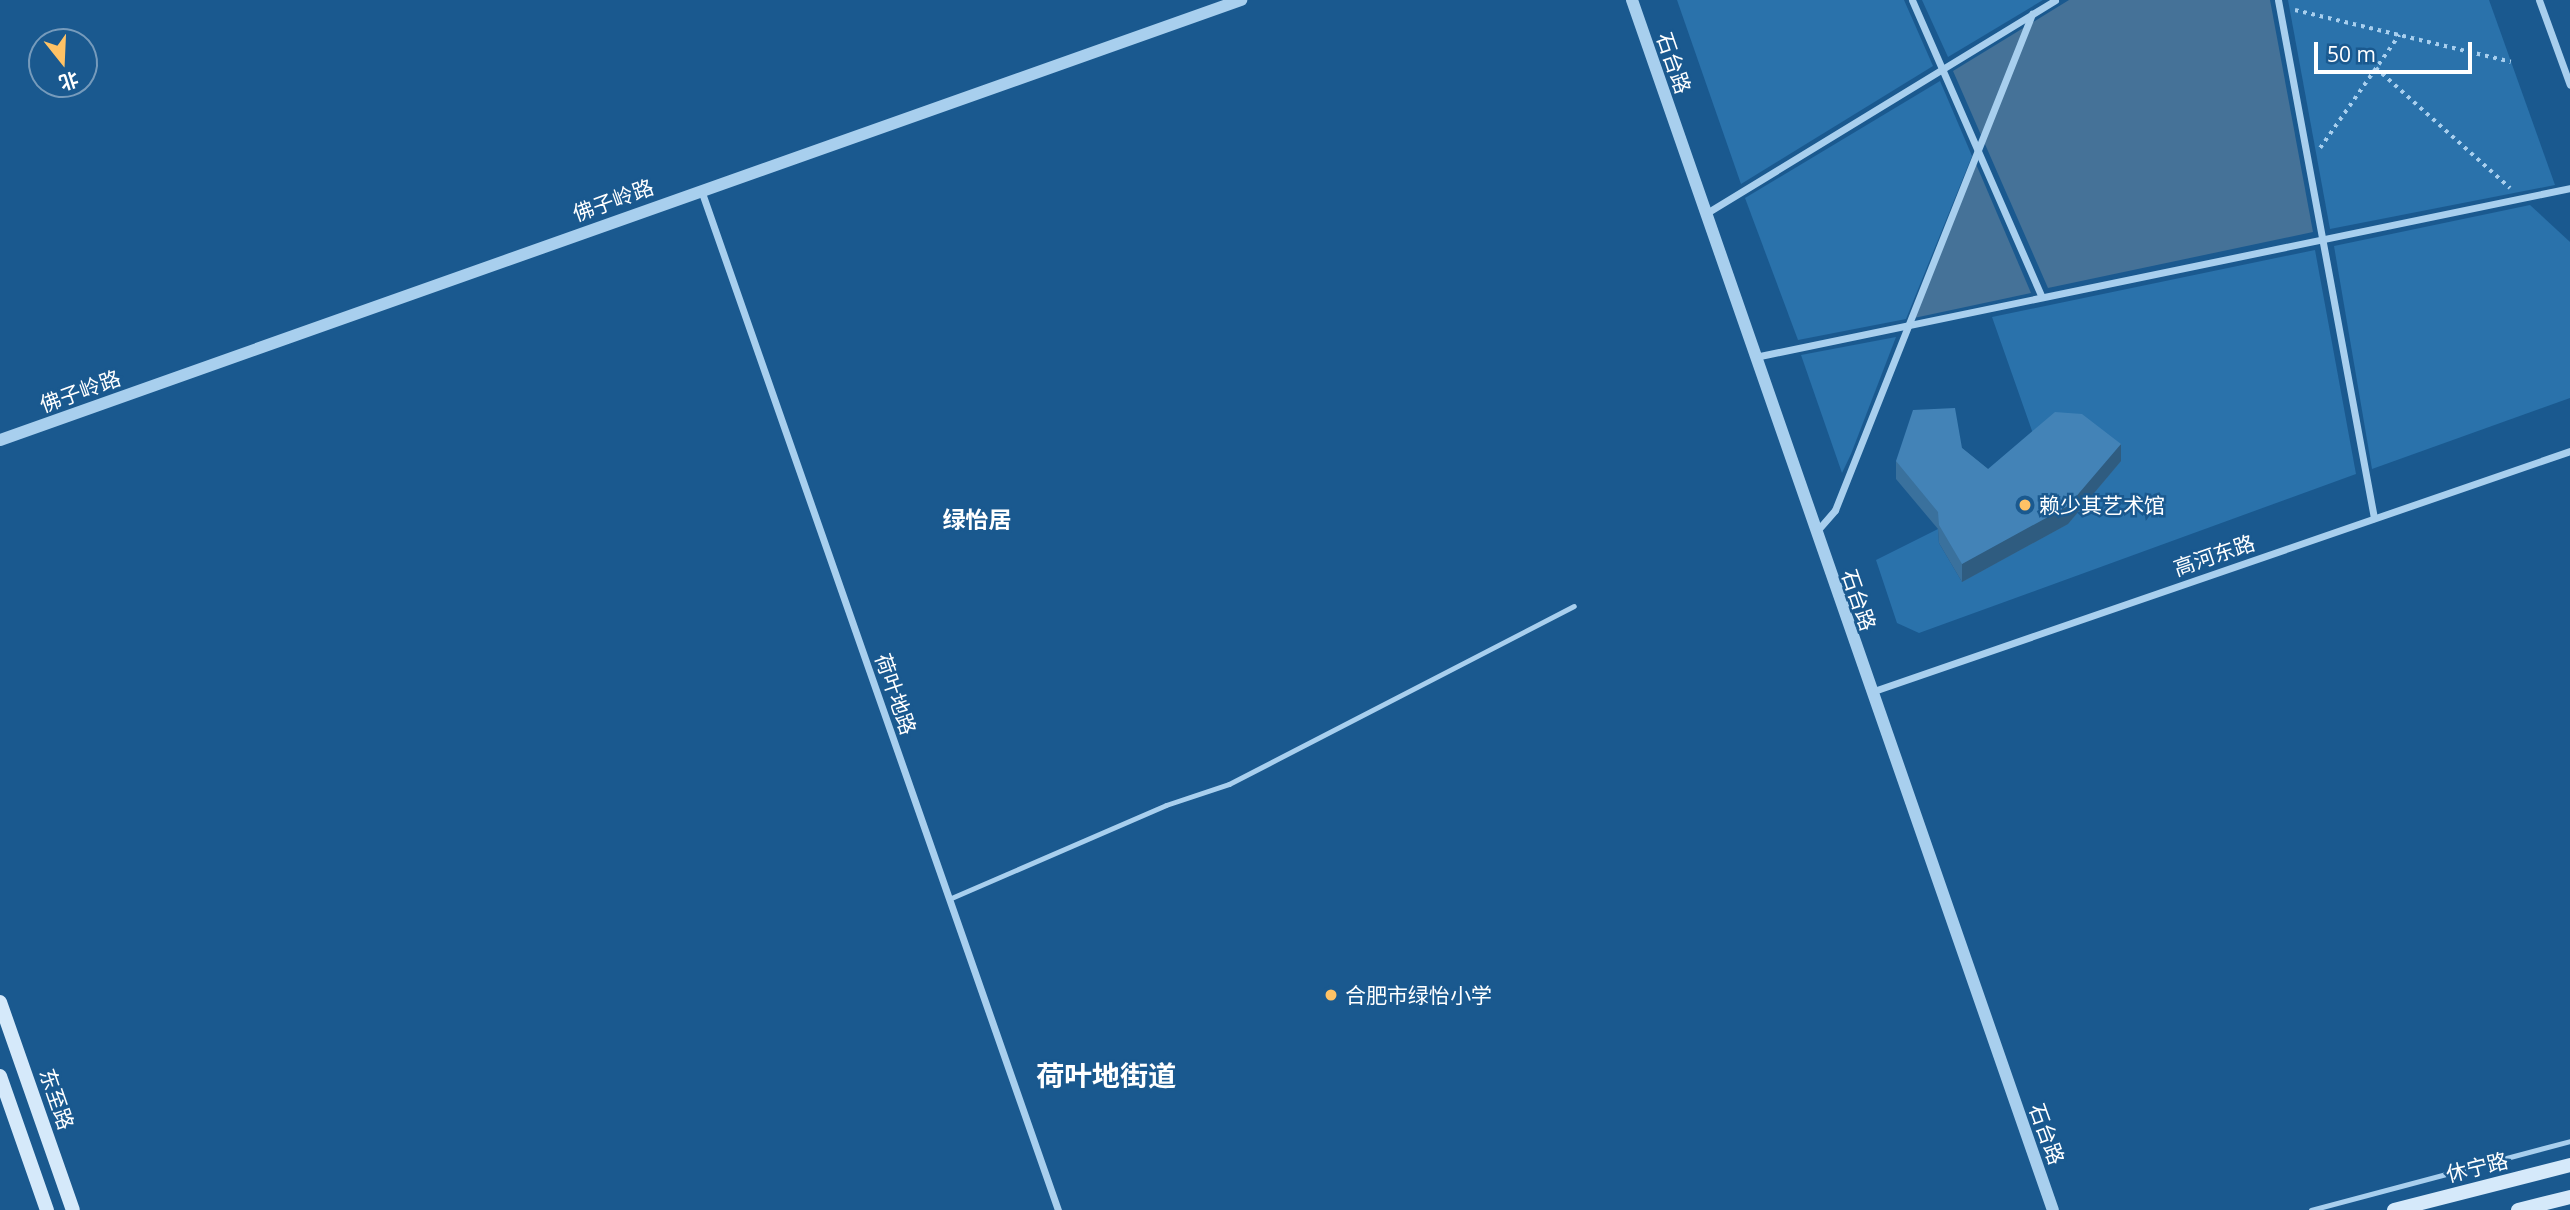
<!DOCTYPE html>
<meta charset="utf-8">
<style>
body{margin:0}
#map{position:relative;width:2570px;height:1210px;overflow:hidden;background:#1a598f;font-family:"Open Sans","Noto Sans SC",sans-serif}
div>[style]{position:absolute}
.green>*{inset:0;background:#2a72ab}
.water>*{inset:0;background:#457298}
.path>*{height:3.5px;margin-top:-1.75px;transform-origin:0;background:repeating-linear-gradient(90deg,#a8cfee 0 3.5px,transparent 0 8.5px)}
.service>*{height:5px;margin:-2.5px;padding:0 2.5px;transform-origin:2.5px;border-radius:2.5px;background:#a8cfee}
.minor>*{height:7px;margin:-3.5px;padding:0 3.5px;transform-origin:3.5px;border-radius:3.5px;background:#a8cfee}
.tertiary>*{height:12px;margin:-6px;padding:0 6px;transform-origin:6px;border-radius:6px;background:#a8cfee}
.secondary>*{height:14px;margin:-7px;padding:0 7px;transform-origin:7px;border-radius:7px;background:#d5e9fa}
.wall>*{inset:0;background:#3a719d}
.shaded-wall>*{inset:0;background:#2f5c80}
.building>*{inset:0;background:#4383b7}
.dots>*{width:19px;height:19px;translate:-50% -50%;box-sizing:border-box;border:4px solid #1a598f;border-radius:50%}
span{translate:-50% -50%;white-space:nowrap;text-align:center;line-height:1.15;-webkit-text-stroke:5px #1a598f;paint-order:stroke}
.street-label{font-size:21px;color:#fff}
.poi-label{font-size:21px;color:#fff}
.left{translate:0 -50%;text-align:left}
.neighbourhood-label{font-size:23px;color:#fff;font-weight:700}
.district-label{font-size:28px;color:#fff;font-weight:700}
.north{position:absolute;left:28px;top:28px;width:70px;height:70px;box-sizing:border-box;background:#1a598f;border:2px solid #769bbc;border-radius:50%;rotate:162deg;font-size:19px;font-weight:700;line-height:28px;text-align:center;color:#fff}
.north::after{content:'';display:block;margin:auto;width:24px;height:32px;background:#ffc265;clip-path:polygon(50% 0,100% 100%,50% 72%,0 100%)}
.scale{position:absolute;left:2314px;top:42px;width:158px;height:32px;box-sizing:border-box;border:4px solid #fff;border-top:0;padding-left:9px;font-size:21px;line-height:24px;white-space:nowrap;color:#fff;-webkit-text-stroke:5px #1a598f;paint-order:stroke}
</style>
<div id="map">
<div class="green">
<div style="clip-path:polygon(1677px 0,1904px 0,1933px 66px,1741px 184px)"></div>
<div style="clip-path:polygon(1922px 0,2043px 0,1948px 57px)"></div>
<div style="clip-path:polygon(2288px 0,2489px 0,2555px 185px,2330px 229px)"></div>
<div style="clip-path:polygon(1940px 81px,1972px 156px,1906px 319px,1798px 340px,1745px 198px)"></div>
<div style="clip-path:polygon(2530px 205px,2570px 242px,2570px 398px,2372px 469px,2334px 246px)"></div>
<div style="clip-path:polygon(2315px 250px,2356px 474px,1919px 633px,1897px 623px,1876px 560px,1938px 529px,1939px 543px,1962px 582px,2037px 445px,1992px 317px)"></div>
<div style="clip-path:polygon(1896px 337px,1851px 454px,1842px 473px,1801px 355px)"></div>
</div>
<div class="water">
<div style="clip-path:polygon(2069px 0,2270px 0,2313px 232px,2048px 288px,1953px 71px)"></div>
<div style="clip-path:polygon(1976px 164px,2031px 293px,1914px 318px)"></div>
</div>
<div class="path">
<div style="left:2295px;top:10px;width:222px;rotate:13.5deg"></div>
<div style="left:2376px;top:68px;width:180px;rotate:41.8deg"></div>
<div style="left:2320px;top:148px;width:138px;rotate:-55deg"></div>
</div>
<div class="service">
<div style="left:949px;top:899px;width:236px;rotate:-23.4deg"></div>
<div style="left:1166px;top:805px;width:66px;rotate:-18.4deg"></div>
<div style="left:1229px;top:784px;width:388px;rotate:-27.3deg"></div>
<div style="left:2311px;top:1210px;width:268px;rotate:-14.9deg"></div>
</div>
<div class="minor">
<div style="left:1912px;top:0;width:324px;rotate:66.4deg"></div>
<div style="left:2278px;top:0;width:527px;rotate:79.5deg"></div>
<div style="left:2539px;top:0;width:90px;rotate:70deg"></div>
<div style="left:701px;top:190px;width:1081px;rotate:70.71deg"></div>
<div style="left:1705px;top:214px;width:410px;rotate:-31.4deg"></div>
<div style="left:1755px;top:357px;width:832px;rotate:-11.71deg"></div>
<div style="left:1816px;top:532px;width:29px;rotate:-49deg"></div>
<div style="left:1835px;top:510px;width:534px;rotate:-68.34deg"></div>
<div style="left:1871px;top:692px;width:739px;rotate:-19.02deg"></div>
</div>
<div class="tertiary">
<div style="left:1632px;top:0;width:1281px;rotate:70.82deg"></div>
<div style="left:0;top:440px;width:1317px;rotate:-19.52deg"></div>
</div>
<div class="secondary">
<div style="left:0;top:1002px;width:220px;rotate:70.7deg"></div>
<div style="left:0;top:1076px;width:142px;rotate:70.7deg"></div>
<div style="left:2394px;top:1210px;width:182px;rotate:-14.3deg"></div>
<div style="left:2518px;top:1210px;width:54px;rotate:-14deg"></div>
</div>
<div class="wall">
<div style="clip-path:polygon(1962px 448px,1988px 469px,2121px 461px,2068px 524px,1962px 582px,1939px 543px,1938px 529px,1896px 479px,1896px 461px)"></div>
</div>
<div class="shaded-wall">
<div style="clip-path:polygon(2121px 444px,2121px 461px,2068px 524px,1962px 582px,1962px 564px)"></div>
</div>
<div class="building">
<div style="clip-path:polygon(1955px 408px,1962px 448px,1988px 469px,2055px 412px,2082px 414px,2121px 444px,2068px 506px,1962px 564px,1939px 525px,1938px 512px,1896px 461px,1913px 410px)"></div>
</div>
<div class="dots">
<div style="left:2025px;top:505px;background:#ffc265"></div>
<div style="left:1331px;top:995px;background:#ffc265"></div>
</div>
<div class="street-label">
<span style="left:1674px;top:63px;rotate:71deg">石台路</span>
<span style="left:613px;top:200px;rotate:-20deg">佛子岭路</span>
<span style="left:80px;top:391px;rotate:-20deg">佛子岭路</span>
<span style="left:2214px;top:555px;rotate:-19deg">高河东路</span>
<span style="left:1859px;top:600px;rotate:71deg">石台路</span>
<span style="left:896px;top:694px;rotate:71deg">荷叶地路</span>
<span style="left:57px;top:1099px;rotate:71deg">东至路</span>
<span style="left:2047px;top:1134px;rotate:70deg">石台路</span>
<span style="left:2477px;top:1167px;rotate:-14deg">休宁路</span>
</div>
<div class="poi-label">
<span class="left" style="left:2039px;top:505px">赖少其艺术馆</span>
<span class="left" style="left:1345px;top:995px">合肥市绿怡小学</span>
</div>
<div class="neighbourhood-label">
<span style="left:977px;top:519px">绿怡居</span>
</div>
<div class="district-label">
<span style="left:1106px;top:1075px">荷叶地街道</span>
</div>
<div class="north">北</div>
<div class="scale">50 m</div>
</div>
